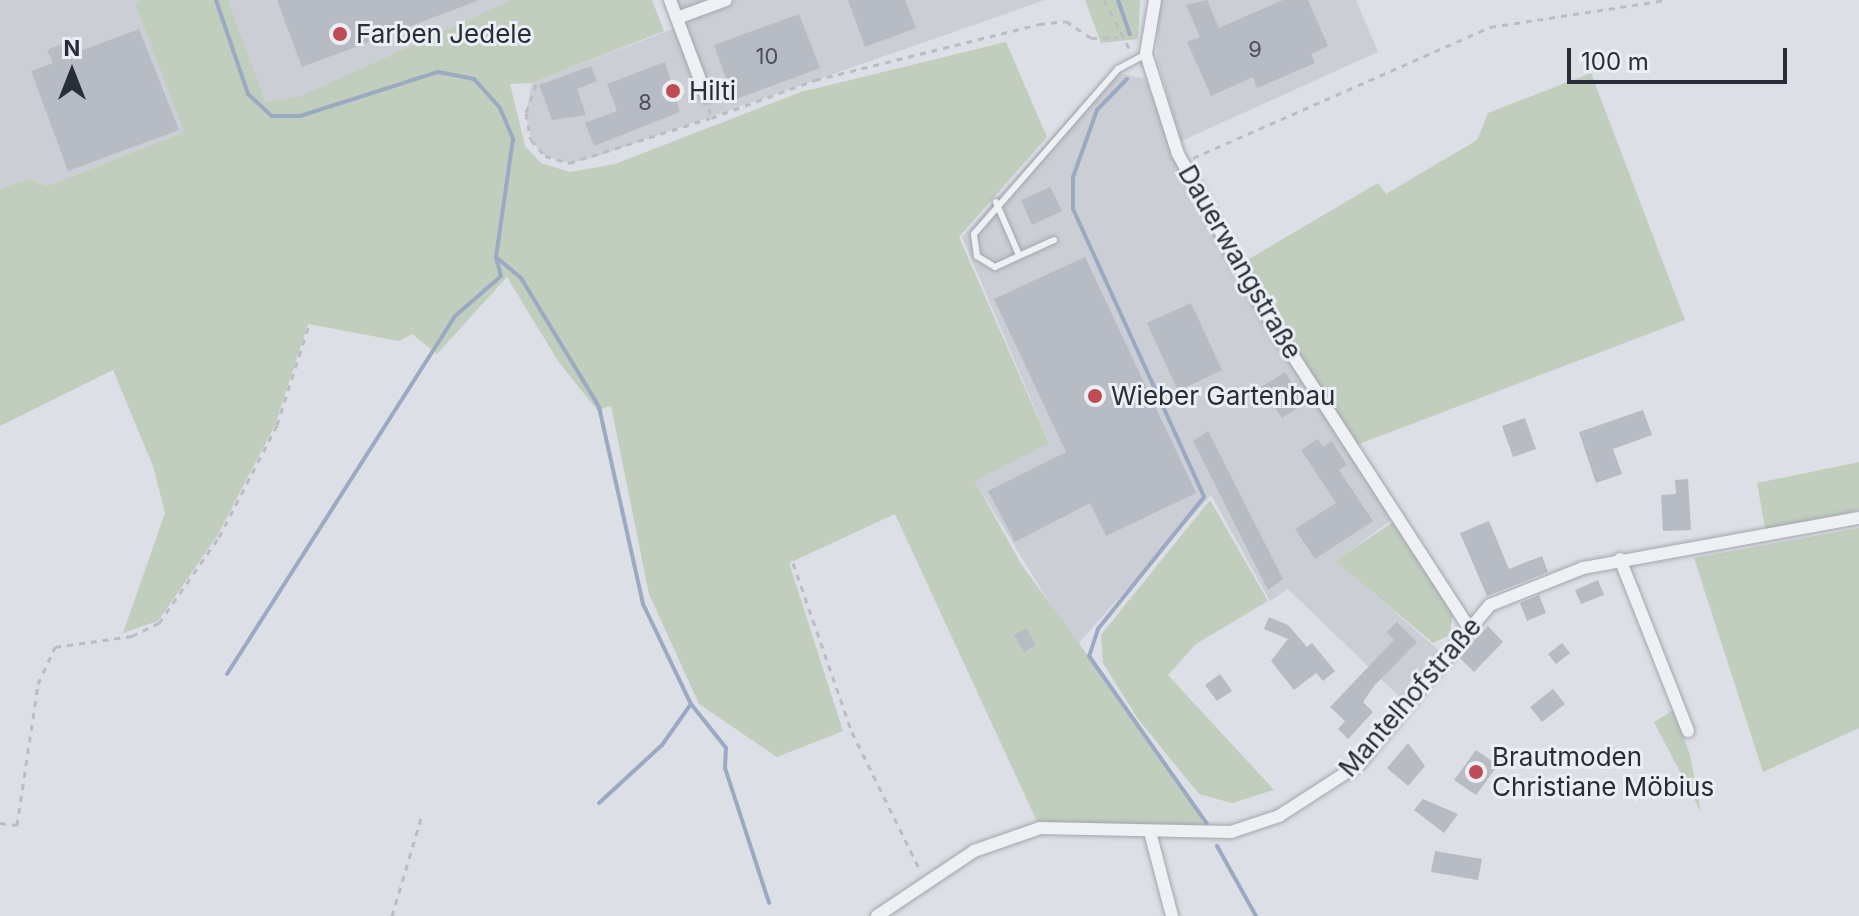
<!DOCTYPE html>
<meta charset="utf-8">
<style>
body{margin:0}
#map{position:relative;width:1859px;height:916px;overflow:hidden;background:#dcdfe5;font-family:Inter,sans-serif}
div>[style]{position:absolute}
.built>*{inset:0;background:#cbced5}
.green>*{inset:0;background:#c1cebe}
.stream>*{height:4px;margin:-2px;padding:0 2px;transform-origin:2px;border-radius:2px;background:#9baac2}
.building>*{inset:0;background:#b7bbc4}
.path>*{height:3px;margin-top:-1.5px;transform-origin:0;background:repeating-linear-gradient(90deg,#bbbdc3 0 6px,transparent 0 12px)}
.roads{filter:drop-shadow(0 0 2px #a2a6ae) drop-shadow(0 0 2px #a2a6ae)}
.service>*{height:6px;margin:-3px;padding:0 3px;transform-origin:3px;border-radius:3px;background:#eef0f4}
.minor>*{height:12px;margin:-6px;padding:0 6px;transform-origin:6px;border-radius:6px;background:#eef0f4}
.dots>*{width:22px;height:22px;translate:-50% -50%;box-sizing:border-box;border:4px solid #ebeef3;border-radius:50%}
span{translate:-50% -50%;white-space:nowrap;text-align:center;line-height:1.15;-webkit-text-stroke:6px #ebeef3;paint-order:stroke}
.number-label{font-size:22px;color:#4c505c}
.number-label span{-webkit-text-stroke-width:0}
.poi-label{font-size:26px;color:#282d39}
.left{translate:0 -50%;text-align:left}
.street-label{font-size:26px;color:#282d39}
.north{position:absolute;left:32px;top:32px;width:80px;height:80px;-webkit-text-stroke:6px #ebeef3;paint-order:stroke;rotate:0deg;font-size:22px;font-weight:700;line-height:32px;text-align:center;color:#282d39}
.north::after{content:'';display:block;margin:auto;width:28px;height:36px;background:#282d39;clip-path:polygon(50% 0,100% 100%,50% 72%,0 100%)}
.scale{position:absolute;left:1567px;top:48px;width:220px;height:36px;box-sizing:border-box;border:4px solid #282d39;border-top:0;padding-left:10px;font-size:24px;line-height:28px;white-space:nowrap;color:#282d39;-webkit-text-stroke:6px #ebeef3;paint-order:stroke}
</style>
<div id="map">
<div class="built">
<div style="clip-path:polygon(0 0,141px 0,135px 4px,184px 132px,47px 186px,27px 179px,0 189px)"></div>
<div style="clip-path:polygon(228px 0,511px 0,300px 96px,266px 102px)"></div>
<div style="clip-path:polygon(676px 0,1045px 0,595px 157px,569px 163px,545px 156px,531px 140px,526px 113px,532px 83px,675px 28px)"></div>
<div style="clip-path:polygon(1158px 0,1356px 0,1378px 52px,1181px 141px,1157px 59px)"></div>
<div style="clip-path:polygon(1111px 71px,1145px 79px,1204px 218px,1391px 520px,1336px 561px,1443px 654px,1406px 703px,1288px 589px,1270px 601px,1211px 495px,1076px 646px,975px 481px,1049px 442px,962px 237px)"></div>
</div>
<div class="green">
<div style="clip-path:polygon(141px 0,228px 0,266px 102px,300px 96px,511px 0,652px 0,664px 31px,532px 83px,510px 84px,525px 146px,541px 163px,570px 172px,615px 164px,801px 92px,1006px 42px,1047px 137px,959px 237px,1049px 443px,975px 481px,1021px 564px,1190px 796px,1208px 833px,1040px 828px,895px 514px,789px 563px,843px 731px,777px 757px,699px 704px,649px 594px,611px 406px,597px 410px,558px 361px,507px 277px,437px 354px,412px 334px,399px 341px,308px 324px,275px 425px,217px 536px,158px 621px,123px 633px,165px 513px,153px 466px,113px 370px,0 426px,0 189px,27px 179px,47px 186px,184px 132px,135px 4px)"></div>
<div style="clip-path:polygon(1085px 0,1140px 0,1138px 39px,1101px 43px)"></div>
<div style="clip-path:polygon(1591px 73px,1685px 320px,1351px 447px,1237px 266px,1378px 183px,1386px 194px,1477px 140px,1488px 113px)"></div>
<div style="clip-path:polygon(1859px 462px,1859px 510px,1766px 533px,1757px 483px)"></div>
<div style="clip-path:polygon(1210px 500px,1268px 601px,1196px 644px,1168px 675px,1274px 790px,1232px 803px,1199px 794px,1138px 719px,1103px 663px,1101px 635px)"></div>
<div style="clip-path:polygon(1393px 522px,1453px 610px,1450px 635px,1433px 643px,1335px 561px)"></div>
<div style="clip-path:polygon(1859px 528px,1859px 728px,1763px 772px,1694px 558px)"></div>
<div style="clip-path:polygon(1674px 710px,1690px 755px,1701px 812px,1654px 722px)"></div>
</div>
<div class="stream">
<div style="left:216px;top:0;width:99px;rotate:71.2deg"></div>
<div style="left:248px;top:94px;width:33px;rotate:43deg"></div>
<div style="left:272px;top:116px;width:28px"></div>
<div style="left:300px;top:116px;width:145px;rotate:-17.7deg"></div>
<div style="left:438px;top:72px;width:37px;rotate:11deg"></div>
<div style="left:474px;top:79px;width:39px;rotate:48deg"></div>
<div style="left:500px;top:108px;width:34px;rotate:67deg"></div>
<div style="left:513px;top:139px;width:119px;rotate:98.2deg"></div>
<div style="left:496px;top:257px;width:33px;rotate:40deg"></div>
<div style="left:521px;top:278px;width:151px;rotate:58.8deg"></div>
<div style="left:599px;top:407px;width:202px;rotate:77.4deg"></div>
<div style="left:643px;top:604px;width:111px;rotate:64.4deg"></div>
<div style="left:691px;top:704px;width:56px;rotate:51.5deg"></div>
<div style="left:726px;top:748px;width:20px;rotate:93deg"></div>
<div style="left:725px;top:768px;width:142px;rotate:71.9deg"></div>
<div style="left:1118px;top:0;width:36px;rotate:71deg"></div>
<div style="left:1127px;top:79px;width:43px;rotate:134.1deg"></div>
<div style="left:1097px;top:110px;width:71px;rotate:109.7deg"></div>
<div style="left:1073px;top:177px;width:32px;rotate:90deg"></div>
<div style="left:1073px;top:209px;width:316px;rotate:65.5deg"></div>
<div style="left:1204px;top:497px;width:169px;rotate:128.8deg"></div>
<div style="left:1098px;top:629px;width:28px;rotate:108deg"></div>
<div style="left:1089px;top:656px;width:205px;rotate:54.9deg"></div>
<div style="left:227px;top:674px;width:423px;rotate:-57.5deg"></div>
<div style="left:454px;top:317px;width:62px;rotate:-41.1deg"></div>
<div style="left:501px;top:276px;width:20px;rotate:-105deg"></div>
<div style="left:599px;top:803px;width:86px;rotate:-42.6deg"></div>
<div style="left:662px;top:745px;width:50px;rotate:-54.7deg"></div>
<div style="left:1217px;top:846px;width:80px;rotate:60.9deg"></div>
</div>
<div class="building">
<div style="clip-path:polygon(277px 0,477px 0,477px 1px,302px 67px)"></div>
<div style="clip-path:polygon(848px 0,905px 0,916px 28px,865px 47px)"></div>
<div style="clip-path:polygon(1207px 0,1219px 28px,1283px 0,1308px 0,1328px 46px,1311px 54px,1315px 63px,1257px 88px,1253px 77px,1211px 96px,1187px 42px,1200px 37px,1186px 5px)"></div>
<div style="clip-path:polygon(799px 14px,820px 68px,734px 100px,714px 45px)"></div>
<div style="clip-path:polygon(139px 29px,179px 130px,68px 171px,31px 71px,53px 63px,47px 50px,70px 41px,75px 53px)"></div>
<div style="clip-path:polygon(665px 62px,680px 112px,594px 146px,585px 123px,617px 111px,607px 84px)"></div>
<div style="clip-path:polygon(591px 66px,597px 81px,577px 89px,586px 115px,552px 120px,539px 85px)"></div>
<div style="clip-path:polygon(1050px 187px,1062px 211px,1032px 225px,1021px 200px)"></div>
<div style="clip-path:polygon(1085px 257px,1196px 493px,1106px 536px,1090px 503px,1015px 542px,988px 491px,1066px 452px,994px 299px)"></div>
<div style="clip-path:polygon(1191px 303px,1222px 370px,1178px 391px,1147px 323px)"></div>
<div style="clip-path:polygon(1285px 372px,1305px 403px,1282px 418px,1261px 387px)"></div>
<div style="clip-path:polygon(1643px 410px,1652px 435px,1613px 449px,1622px 474px,1596px 483px,1579px 432px)"></div>
<div style="clip-path:polygon(1525px 418px,1536px 449px,1513px 457px,1502px 426px)"></div>
<div style="clip-path:polygon(1208px 431px,1283px 579px,1268px 590px,1193px 441px)"></div>
<div style="clip-path:polygon(1318px 439px,1323px 447px,1332px 441px,1347px 465px,1339px 470px,1373px 521px,1315px 559px,1295px 529px,1336px 503px,1301px 450px)"></div>
<div style="clip-path:polygon(1688px 479px,1691px 530px,1663px 531px,1661px 495px,1676px 494px,1675px 480px)"></div>
<div style="clip-path:polygon(1489px 521px,1509px 569px,1542px 556px,1548px 572px,1487px 596px,1460px 533px)"></div>
<div style="clip-path:polygon(1598px 580px,1604px 595px,1581px 604px,1575px 590px)"></div>
<div style="clip-path:polygon(1539px 595px,1546px 613px,1527px 621px,1520px 603px)"></div>
<div style="clip-path:polygon(1269px 617px,1288px 625px,1307px 647px,1312px 643px,1335px 671px,1323px 681px,1316px 673px,1294px 690px,1271px 661px,1288px 639px,1264px 629px)"></div>
<div style="clip-path:polygon(1397px 622px,1417px 642px,1374px 686px,1363px 702px,1373px 712px,1348px 739px,1338px 729px,1345px 721px,1330px 707px,1394px 640px,1387px 632px)"></div>
<div style="clip-path:polygon(1488px 626px,1503px 642px,1474px 672px,1459px 657px)"></div>
<div style="clip-path:polygon(1026px 628px,1036px 645px,1024px 652px,1014px 635px)"></div>
<div style="clip-path:polygon(1562px 643px,1570px 653px,1556px 664px,1548px 654px)"></div>
<div style="clip-path:polygon(1220px 674px,1232px 691px,1217px 701px,1205px 685px)"></div>
<div style="clip-path:polygon(1553px 689px,1565px 704px,1542px 722px,1530px 707px)"></div>
<div style="clip-path:polygon(1408px 743px,1425px 766px,1408px 786px,1387px 768px)"></div>
<div style="clip-path:polygon(1476px 750px,1498px 765px,1476px 795px,1454px 780px)"></div>
<div style="clip-path:polygon(1423px 799px,1458px 814px,1444px 833px,1414px 810px)"></div>
<div style="clip-path:polygon(1435px 851px,1482px 859px,1478px 880px,1431px 872px)"></div>
</div>
<div class="path">
<div style="left:1104px;top:0;width:59px;rotate:62.6deg"></div>
<div style="left:536px;top:84px;width:31px;rotate:109deg"></div>
<div style="left:526px;top:113px;width:27px;rotate:80deg"></div>
<div style="left:531px;top:140px;width:21px;rotate:49deg"></div>
<div style="left:545px;top:156px;width:25px;rotate:16deg"></div>
<div style="left:569px;top:163px;width:148px;rotate:-17.7deg"></div>
<div style="left:709px;top:108px;width:10px;rotate:79deg"></div>
<div style="left:711px;top:118px;width:111px;rotate:-20.1deg"></div>
<div style="left:815px;top:80px;width:231px;rotate:-14deg"></div>
<div style="left:1039px;top:24px;width:27px;rotate:-6deg"></div>
<div style="left:1066px;top:21px;width:30px;rotate:34deg"></div>
<div style="left:1091px;top:38px;width:27px;rotate:-2deg"></div>
<div style="left:1193px;top:158px;width:325px;rotate:-23.8deg"></div>
<div style="left:1490px;top:27px;width:178px;rotate:-8.7deg"></div>
<div style="left:793px;top:563px;width:179px;rotate:70.8deg"></div>
<div style="left:852px;top:732px;width:154px;rotate:63.8deg"></div>
<div style="left:0;top:823px;width:17px;rotate:7deg"></div>
<div style="left:17px;top:825px;width:143px;rotate:-81.5deg"></div>
<div style="left:38px;top:684px;width:41px;rotate:-65.3deg"></div>
<div style="left:55px;top:647px;width:78px;rotate:-8.1deg"></div>
<div style="left:132px;top:636px;width:30px;rotate:-26deg"></div>
<div style="left:159px;top:623px;width:105px;rotate:-55.1deg"></div>
<div style="left:219px;top:537px;width:126px;rotate:-62.6deg"></div>
<div style="left:277px;top:425px;width:105px;rotate:-72.3deg"></div>
<div style="left:392px;top:916px;width:102px;rotate:-73.5deg"></div>
</div>
<div class="roads">
<div class="service">
<div style="left:996px;top:202px;width:58px;rotate:66.5deg"></div>
<div style="left:1054px;top:240px;width:65px;rotate:155.4deg"></div>
<div style="left:995px;top:267px;width:21px;rotate:-149deg"></div>
<div style="left:977px;top:256px;width:22px;rotate:-98deg"></div>
<div style="left:974px;top:234px;width:219px;rotate:-48.9deg"></div>
<div style="left:1118px;top:69px;width:32px;rotate:-28deg"></div>
</div>
<div class="minor">
<div style="left:670px;top:0;width:103px;rotate:69.4deg"></div>
<div style="left:1155px;top:0;width:55px;rotate:99.5deg"></div>
<div style="left:1146px;top:54px;width:105px;rotate:72.3deg"></div>
<div style="left:1178px;top:154px;width:179px;rotate:61.3deg"></div>
<div style="left:1264px;top:311px;width:374px;rotate:57.1deg"></div>
<div style="left:677px;top:18px;width:52px;rotate:-20.2deg"></div>
<div style="left:1620px;top:559px;width:185px;rotate:68.4deg"></div>
<div style="left:1150px;top:832px;width:87px;rotate:75.3deg"></div>
<div style="left:877px;top:916px;width:117px;rotate:-33.8deg"></div>
<div style="left:974px;top:851px;width:70px;rotate:-19.2deg"></div>
<div style="left:1040px;top:828px;width:191px;rotate:1.2deg"></div>
<div style="left:1231px;top:832px;width:51px;rotate:-18.4deg"></div>
<div style="left:1279px;top:816px;width:94px;rotate:-32.8deg"></div>
<div style="left:1358px;top:765px;width:207px;rotate:-50.5deg"></div>
<div style="left:1490px;top:605px;width:100px;rotate:-21.7deg"></div>
<div style="left:1583px;top:568px;width:280px;rotate:-10.3deg"></div>
</div>
</div>
<div class="dots">
<div style="left:340px;top:34px;background:#bf4c55"></div>
<div style="left:673px;top:91px;background:#bf4c55"></div>
<div style="left:1095px;top:396px;background:#bf4c55"></div>
<div style="left:1476px;top:772px;background:#bf4c55"></div>
</div>
<div class="number-label">
<span style="left:1255px;top:50px">9</span>
<span style="left:767px;top:57px">10</span>
<span style="left:645px;top:103px">8</span>
</div>
<div class="poi-label">
<span class="left" style="left:356px;top:34px">Farben Jedele</span>
<span class="left" style="left:689px;top:91px">Hilti</span>
<span class="left" style="left:1111px;top:396px">Wieber Gartenbau</span>
<span class="left" style="left:1492px;top:772px">Brautmoden<br>Christiane Möbius</span>
</div>
<div class="street-label">
<span style="left:1240px;top:262px;rotate:60deg">Dauerwangstraße</span>
<span style="left:1410px;top:697px;rotate:-49deg">Mantelhofstraße</span>
</div>
<div class="north">N</div>
<div class="scale">100 m</div>
</div>
